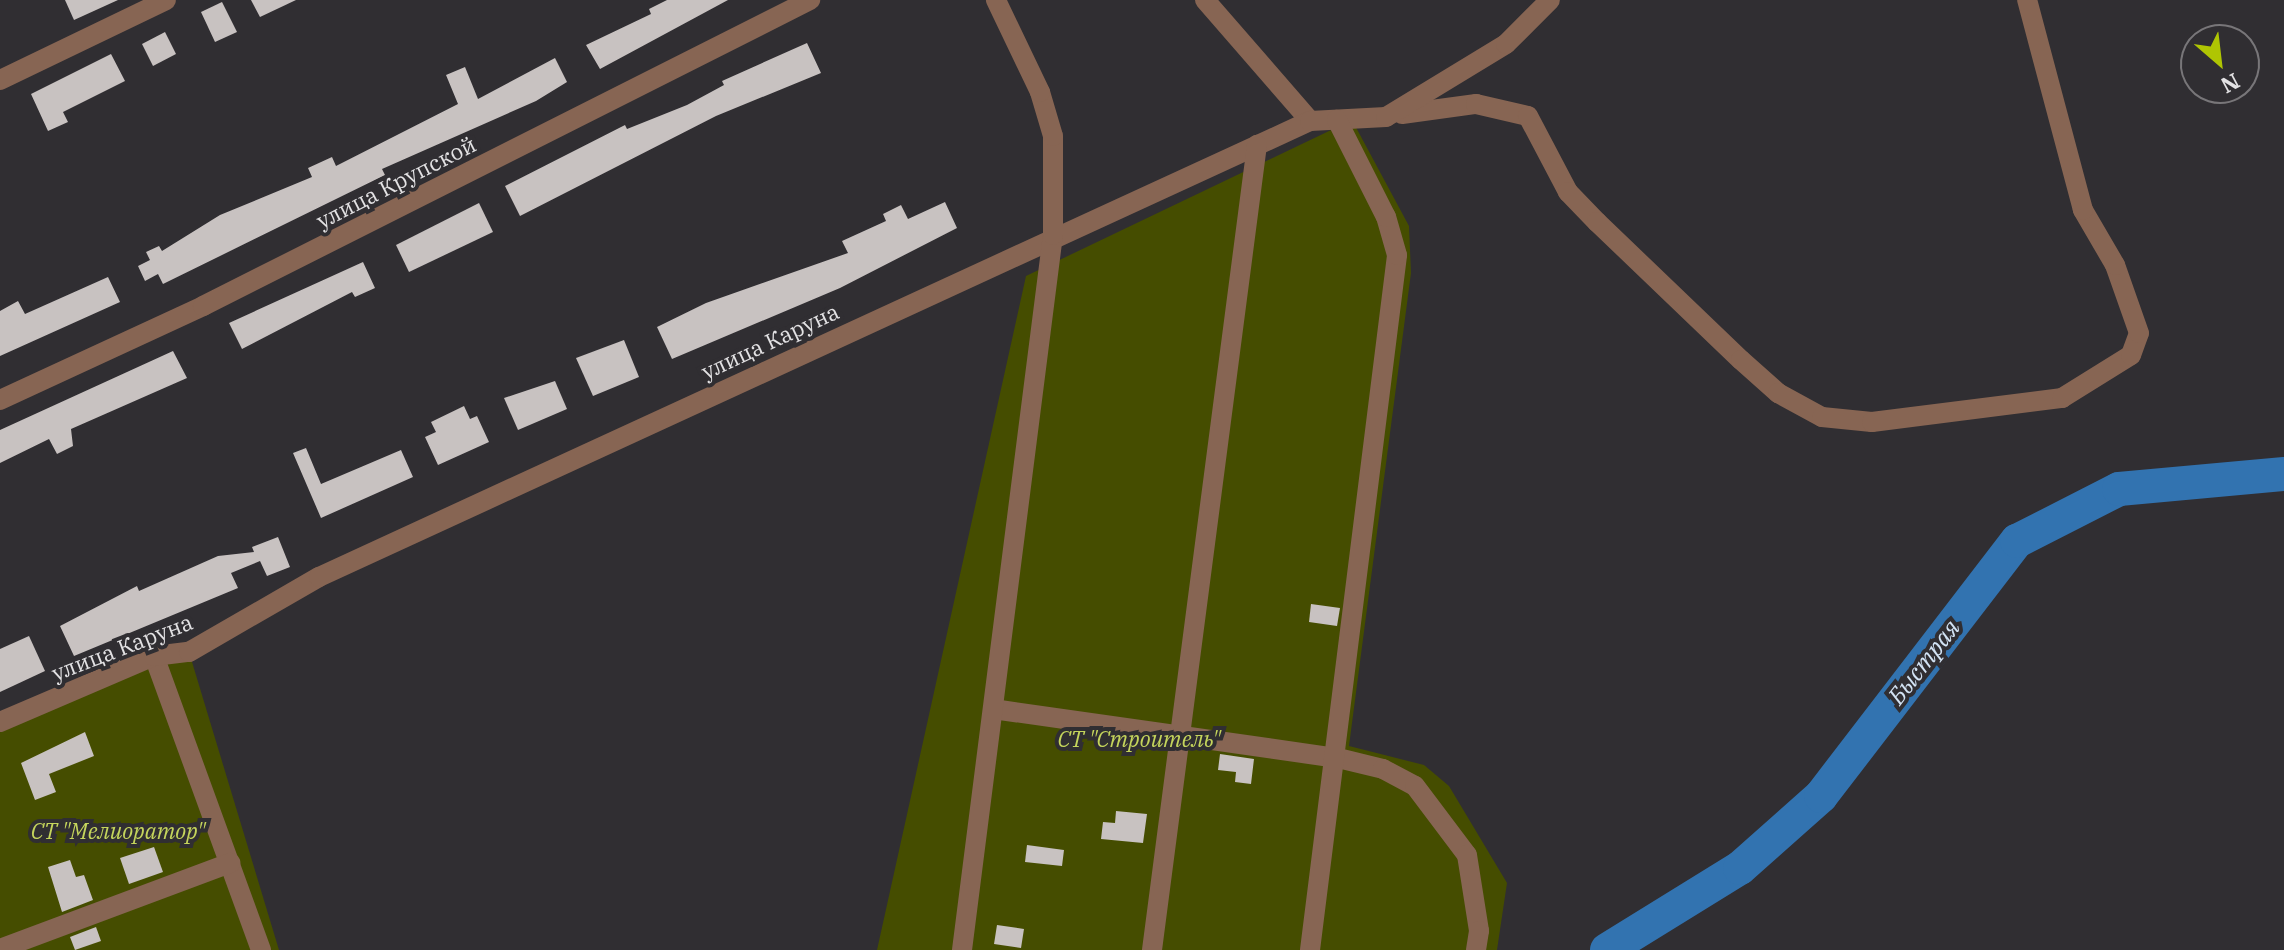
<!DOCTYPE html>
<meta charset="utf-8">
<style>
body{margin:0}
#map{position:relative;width:2284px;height:950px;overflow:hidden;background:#302e32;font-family:"IBM Plex Serif",serif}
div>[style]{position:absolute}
.green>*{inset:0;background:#454d00}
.river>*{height:34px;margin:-17px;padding:0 17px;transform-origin:17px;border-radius:17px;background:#3273b0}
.building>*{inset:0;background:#c8c2c1}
.minor>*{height:20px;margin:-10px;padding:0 10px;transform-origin:10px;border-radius:10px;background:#876553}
span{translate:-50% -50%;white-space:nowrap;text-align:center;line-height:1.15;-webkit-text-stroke:8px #302e32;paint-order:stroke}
.street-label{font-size:22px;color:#e3e2e4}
.park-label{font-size:22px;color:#c5d55c;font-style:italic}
.water-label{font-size:24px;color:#d3e3f4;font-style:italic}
.north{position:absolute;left:2180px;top:24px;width:80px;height:80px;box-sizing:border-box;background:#302e32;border:2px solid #787679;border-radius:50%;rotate:152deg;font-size:22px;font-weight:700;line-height:32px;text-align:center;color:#e3e2e4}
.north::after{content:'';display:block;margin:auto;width:28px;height:36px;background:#afc503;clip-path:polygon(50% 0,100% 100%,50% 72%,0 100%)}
</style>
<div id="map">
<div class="green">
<div style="clip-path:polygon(1352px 120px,1409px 226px,1411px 273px,1349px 746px,1424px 765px,1449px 786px,1507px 883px,1497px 950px,877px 950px,1026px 276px)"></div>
<div style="clip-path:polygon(189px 652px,279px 950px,0 950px,0 730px)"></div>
</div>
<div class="river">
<div style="left:1607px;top:950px;width:156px;rotate:-31.7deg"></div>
<div style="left:1740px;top:868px;width:108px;rotate:-41.6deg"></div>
<div style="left:1821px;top:796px;width:322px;rotate:-52.5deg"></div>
<div style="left:2017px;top:541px;width:114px;rotate:-27deg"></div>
<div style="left:2119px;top:489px;width:166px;rotate:-5.2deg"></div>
</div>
<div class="building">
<div style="clip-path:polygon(65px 0,118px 0,74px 20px)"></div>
<div style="clip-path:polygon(251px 0,296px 0,260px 17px)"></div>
<div style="clip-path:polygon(667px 0,728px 0,600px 69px,586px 45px,651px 14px,649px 9px)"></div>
<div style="clip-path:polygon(222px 2px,237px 32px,215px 42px,201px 12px)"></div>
<div style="clip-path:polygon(165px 32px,176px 54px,153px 66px,142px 44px)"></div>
<div style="clip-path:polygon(807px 43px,821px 73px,716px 116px,520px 216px,505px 186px,625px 125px,627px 129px,687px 105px,724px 85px,722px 81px)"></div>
<div style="clip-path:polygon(111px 54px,125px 81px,63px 112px,68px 122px,48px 131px,31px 94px)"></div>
<div style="clip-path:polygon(555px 58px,567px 82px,536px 101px,382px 169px,385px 175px,163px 284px,158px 274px,145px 281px,138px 266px,150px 260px,146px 252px,159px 246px,162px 251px,220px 215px,312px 177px,308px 168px,332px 157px,336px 166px,458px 104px,446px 75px,465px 67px,478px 99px)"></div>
<div style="clip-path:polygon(945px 202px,957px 228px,840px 288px,672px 359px,657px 327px,706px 303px,848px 253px,842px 241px,886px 221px,883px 214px,901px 205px,908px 219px)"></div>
<div style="clip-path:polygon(479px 203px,493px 232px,409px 272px,396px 245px)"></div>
<div style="clip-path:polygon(363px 262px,375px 288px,355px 297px,352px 292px,242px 349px,229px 323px)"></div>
<div style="clip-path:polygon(108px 277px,120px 302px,0 356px,0 311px,18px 301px,25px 314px)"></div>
<div style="clip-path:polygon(624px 340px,639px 377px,593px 396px,576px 358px)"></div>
<div style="clip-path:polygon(173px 351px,187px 378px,71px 429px,73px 446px,57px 454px,49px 439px,0 463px,0 430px)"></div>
<div style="clip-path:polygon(555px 381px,567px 409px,518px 430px,504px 398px)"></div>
<div style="clip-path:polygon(464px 406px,470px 419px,477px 416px,489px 442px,438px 465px,425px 437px,436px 432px,431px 422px)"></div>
<div style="clip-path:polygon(306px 448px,321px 484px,401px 450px,413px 477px,321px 518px,293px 453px)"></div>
<div style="clip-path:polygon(278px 537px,290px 567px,267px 576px,260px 561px,231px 573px,238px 588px,74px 656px,60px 626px,137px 586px,139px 591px,218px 556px,254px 552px,252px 547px)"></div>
<div style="clip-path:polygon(1311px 604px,1340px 608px,1337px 626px,1309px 622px)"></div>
<div style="clip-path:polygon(29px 636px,45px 671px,0 692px,0 649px)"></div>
<div style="clip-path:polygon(85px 732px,94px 756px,49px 774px,56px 792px,35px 800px,21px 763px)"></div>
<div style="clip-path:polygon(1220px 754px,1254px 759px,1251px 784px,1235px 782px,1236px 772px,1218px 770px)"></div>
<div style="clip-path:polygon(1116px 811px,1147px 814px,1143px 843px,1101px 839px,1103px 822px,1115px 823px)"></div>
<div style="clip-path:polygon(1027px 845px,1064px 850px,1062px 866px,1025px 862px)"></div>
<div style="clip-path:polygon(154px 847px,163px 872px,129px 884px,120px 858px)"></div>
<div style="clip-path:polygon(70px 860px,76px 877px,84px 875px,93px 900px,62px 912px,48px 867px)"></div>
<div style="clip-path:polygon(997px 925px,1024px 929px,1021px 948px,994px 944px)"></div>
<div style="clip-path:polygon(96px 927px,101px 941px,75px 950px,70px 937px)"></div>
</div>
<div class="minor">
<div style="left:1205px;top:0;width:160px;rotate:49deg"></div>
<div style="left:0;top:80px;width:184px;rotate:-25.7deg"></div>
<div style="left:1402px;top:114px;width:75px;rotate:-7.7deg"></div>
<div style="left:1476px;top:104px;width:53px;rotate:13deg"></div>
<div style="left:1528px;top:116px;width:86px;rotate:62.2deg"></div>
<div style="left:1568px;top:192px;width:42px;rotate:46deg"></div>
<div style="left:1597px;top:222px;width:199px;rotate:43.8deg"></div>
<div style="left:1741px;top:360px;width:50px;rotate:41.7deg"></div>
<div style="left:1778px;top:393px;width:50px;rotate:28.6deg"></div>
<div style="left:1822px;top:417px;width:50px;rotate:5.7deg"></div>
<div style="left:1872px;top:422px;width:192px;rotate:-7.2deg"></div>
<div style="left:2062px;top:398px;width:81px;rotate:-31.9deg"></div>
<div style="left:2131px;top:355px;width:23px;rotate:-70deg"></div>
<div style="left:2139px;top:333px;width:72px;rotate:-109.4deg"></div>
<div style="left:2115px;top:265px;width:64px;rotate:-120.2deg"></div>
<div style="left:2083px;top:210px;width:217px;rotate:-104.9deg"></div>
<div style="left:0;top:400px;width:224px;rotate:-24.8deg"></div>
<div style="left:203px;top:306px;width:680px;rotate:-26.75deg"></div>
<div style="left:154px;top:656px;width:313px;rotate:70deg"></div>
<div style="left:993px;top:709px;width:348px;rotate:8.1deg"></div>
<div style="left:1338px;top:758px;width:46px;rotate:13.7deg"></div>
<div style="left:1383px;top:769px;width:36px;rotate:28deg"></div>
<div style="left:1415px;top:786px;width:86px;rotate:53deg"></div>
<div style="left:1467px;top:855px;width:77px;rotate:81deg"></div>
<div style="left:1479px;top:931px;width:19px;rotate:99deg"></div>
<div style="left:0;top:722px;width:168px;rotate:-23.2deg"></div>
<div style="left:154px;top:656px;width:35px;rotate:-7deg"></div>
<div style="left:189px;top:652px;width:150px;rotate:-30deg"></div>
<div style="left:319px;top:577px;width:1091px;rotate:-24.71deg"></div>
<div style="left:1310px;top:121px;width:76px;rotate:-3deg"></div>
<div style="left:1386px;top:117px;width:140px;rotate:-31.3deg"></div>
<div style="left:1506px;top:44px;width:62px;rotate:-45deg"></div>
<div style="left:0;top:949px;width:246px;rotate:-20.5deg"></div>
<div style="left:962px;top:950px;width:721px;rotate:-82.75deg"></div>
<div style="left:1053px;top:235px;width:99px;rotate:-90deg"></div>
<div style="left:1053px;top:136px;width:46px;rotate:-106.5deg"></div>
<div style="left:1040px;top:92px;width:102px;rotate:-115.6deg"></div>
<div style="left:1152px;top:950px;width:812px;rotate:-82.57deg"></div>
<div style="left:1310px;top:950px;width:700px;rotate:-82.86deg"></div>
<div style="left:1397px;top:255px;width:40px;rotate:-106deg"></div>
<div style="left:1386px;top:217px;width:109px;rotate:-116.8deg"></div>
</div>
<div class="street-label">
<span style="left:396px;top:182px;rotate:-27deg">улица Крупской</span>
<span style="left:770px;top:341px;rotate:-25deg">улица Каруна</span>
<span style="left:122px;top:647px;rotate:-21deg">улица Каруна</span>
</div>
<div class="park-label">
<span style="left:1139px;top:739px">СТ "Строитель"</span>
<span style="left:118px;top:831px">СТ "Мелиоратор"</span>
</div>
<div class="water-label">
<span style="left:1924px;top:662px;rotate:-52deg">Быстрая</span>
</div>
<div class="north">N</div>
</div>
